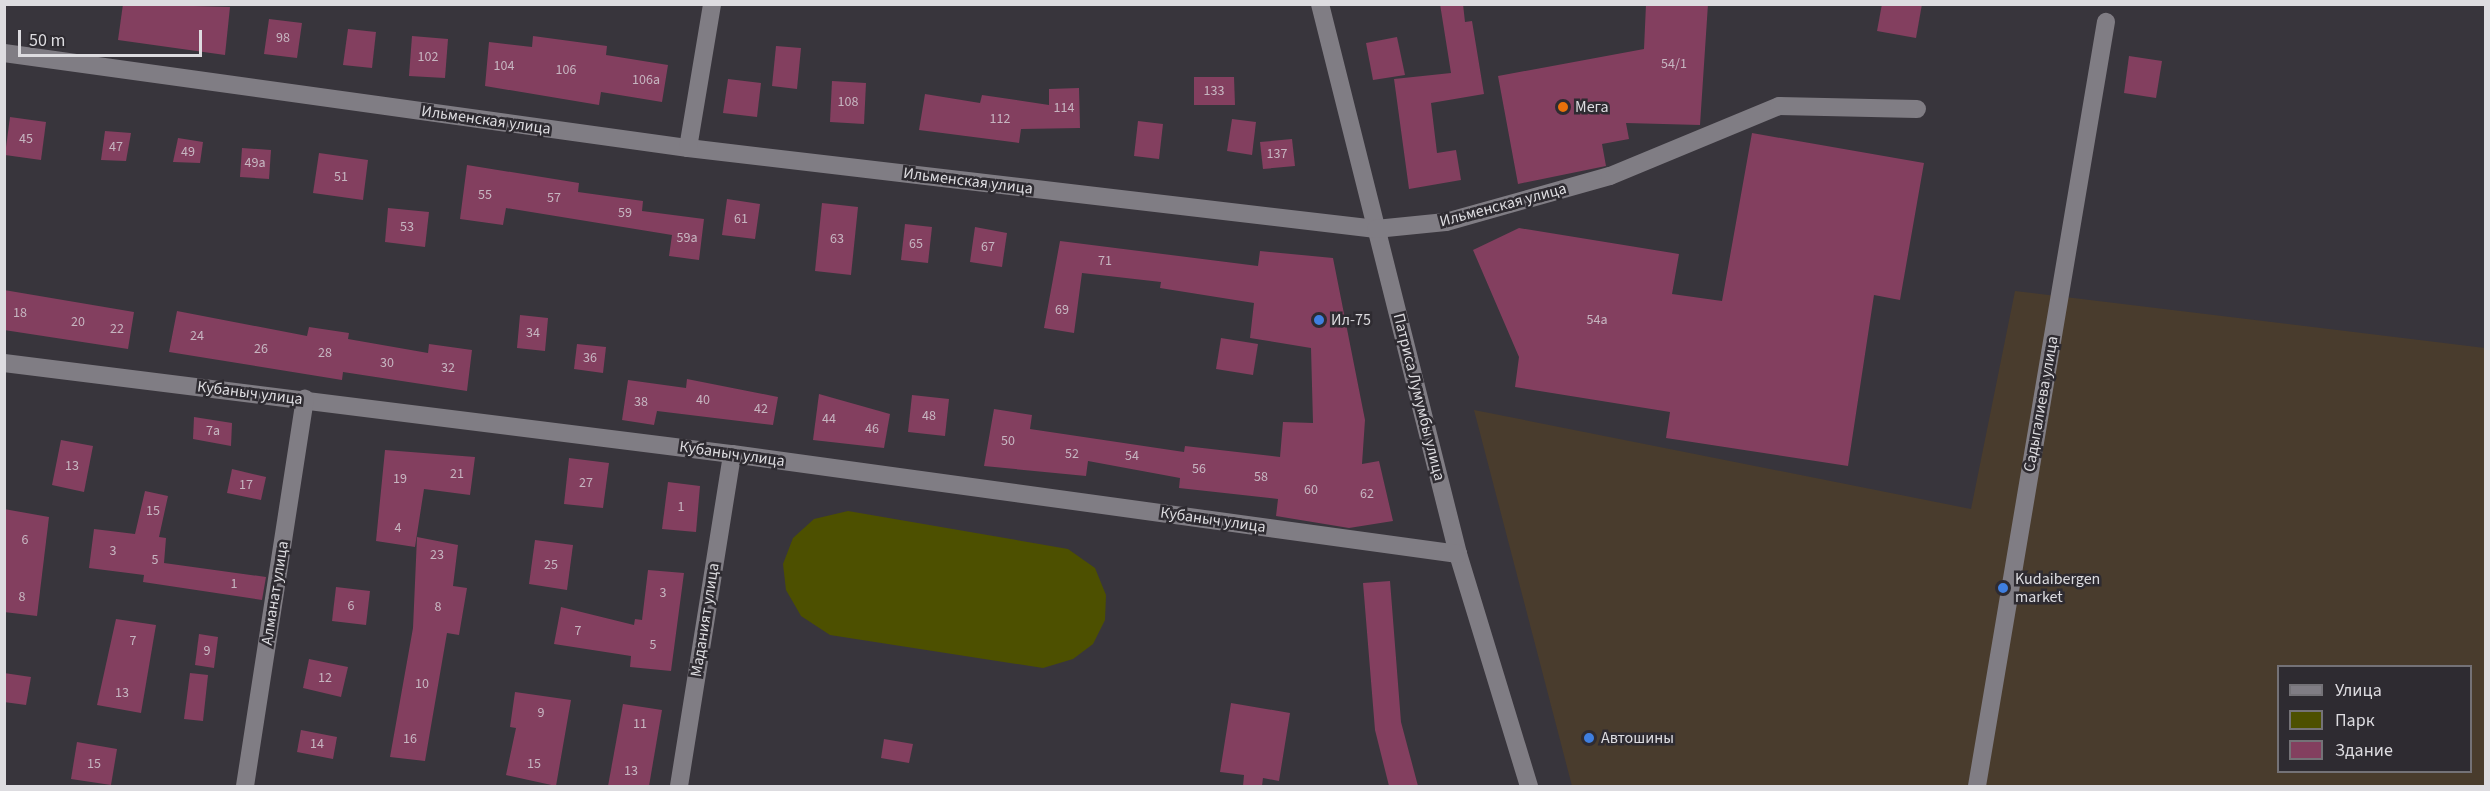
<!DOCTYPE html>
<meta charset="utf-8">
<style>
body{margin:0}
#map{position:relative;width:2490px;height:791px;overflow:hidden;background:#38353c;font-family:"Source Sans 3",sans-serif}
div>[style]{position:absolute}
.commercial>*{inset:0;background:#493c2d}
.green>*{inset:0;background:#4d5000}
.building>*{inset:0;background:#833f5f}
.minor>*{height:18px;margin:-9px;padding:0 9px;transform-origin:9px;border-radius:9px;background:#807d84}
.dots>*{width:16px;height:16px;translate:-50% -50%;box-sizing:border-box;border:3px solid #2e2b31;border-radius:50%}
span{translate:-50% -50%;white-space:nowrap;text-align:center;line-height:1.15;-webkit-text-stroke:5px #2e2b31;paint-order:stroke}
.number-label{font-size:14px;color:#c6b5c0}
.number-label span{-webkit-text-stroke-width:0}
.poi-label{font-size:16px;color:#dddce0}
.left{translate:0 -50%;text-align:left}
.street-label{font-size:16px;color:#dddce0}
.frame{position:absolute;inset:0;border:6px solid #dddce0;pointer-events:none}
.legend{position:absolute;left:2277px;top:665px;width:195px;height:108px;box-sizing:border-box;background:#2e2b31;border:2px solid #747277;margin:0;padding:8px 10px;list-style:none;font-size:18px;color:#dddce0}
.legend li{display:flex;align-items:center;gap:12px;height:30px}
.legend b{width:30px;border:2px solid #747277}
.scale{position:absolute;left:18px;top:30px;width:184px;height:27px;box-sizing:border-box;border:3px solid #dddce0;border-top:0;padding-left:8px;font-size:18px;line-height:21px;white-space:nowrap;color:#dddce0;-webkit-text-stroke:4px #2e2b31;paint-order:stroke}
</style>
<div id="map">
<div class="commercial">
<div style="clip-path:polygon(evenodd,2015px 291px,2485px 348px,2485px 786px,1572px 786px,1474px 410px,1971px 509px,2015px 291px,2278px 666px,2470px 666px,2470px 772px,2278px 772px,2278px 666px)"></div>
</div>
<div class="green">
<div style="clip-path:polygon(848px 511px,1068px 549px,1095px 568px,1106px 595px,1105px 620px,1093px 644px,1073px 659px,1043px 668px,830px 635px,801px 616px,786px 590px,783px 564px,793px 538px,814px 519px)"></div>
</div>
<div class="building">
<div style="clip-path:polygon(123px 4px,230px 7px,225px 55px,118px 40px)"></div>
<div style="clip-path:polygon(1440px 4px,1463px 4px,1465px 22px,1472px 21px,1484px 94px,1431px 103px,1437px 153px,1456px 150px,1461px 180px,1409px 189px,1394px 79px,1451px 73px)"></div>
<div style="clip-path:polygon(1646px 4px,1708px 4px,1700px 125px,1626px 123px,1629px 139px,1602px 144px,1606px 166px,1518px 184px,1498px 76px,1644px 49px)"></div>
<div style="clip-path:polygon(1882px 4px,1922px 4px,1916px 38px,1877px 31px)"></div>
<div style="clip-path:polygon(269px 19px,302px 23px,297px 58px,264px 54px)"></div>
<div style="clip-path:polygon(348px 29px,376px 32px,372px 68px,343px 65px)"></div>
<div style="clip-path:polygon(412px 36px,448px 39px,445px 78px,409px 76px)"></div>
<div style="clip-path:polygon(533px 36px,607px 46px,606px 55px,668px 65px,662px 102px,601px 92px,599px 105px,485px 86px,489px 42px,532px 47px)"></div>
<div style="clip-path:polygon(1397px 37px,1405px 75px,1373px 80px,1366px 43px)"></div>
<div style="clip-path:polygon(776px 46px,801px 48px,797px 89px,772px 86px)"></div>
<div style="clip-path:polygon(2129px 56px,2162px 61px,2156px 98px,2124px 93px)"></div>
<div style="clip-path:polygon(1194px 77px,1234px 77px,1235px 105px,1194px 105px)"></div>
<div style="clip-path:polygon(728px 79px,761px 83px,757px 117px,723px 113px)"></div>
<div style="clip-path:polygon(832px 81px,866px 83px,864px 124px,830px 122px)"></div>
<div style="clip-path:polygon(1079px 88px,1080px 128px,1021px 129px,1019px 143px,919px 130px,925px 94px,980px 103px,982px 95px,1049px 105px,1049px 89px)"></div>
<div style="clip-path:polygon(10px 117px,46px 122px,41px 160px,5px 155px)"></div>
<div style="clip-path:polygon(1232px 119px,1256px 122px,1252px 155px,1227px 151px)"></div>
<div style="clip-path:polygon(1138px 121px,1163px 124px,1159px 159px,1134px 156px)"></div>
<div style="clip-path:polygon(105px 131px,131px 133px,126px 161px,101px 160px)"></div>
<div style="clip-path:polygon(1752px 133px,1924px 163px,1900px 300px,1874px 295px,1848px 466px,1666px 438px,1670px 412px,1515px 387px,1519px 357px,1473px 250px,1519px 228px,1679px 254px,1672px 294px,1722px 301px)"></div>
<div style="clip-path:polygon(178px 138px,203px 142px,200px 163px,173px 162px)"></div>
<div style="clip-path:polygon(1292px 139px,1295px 166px,1263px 169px,1260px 142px)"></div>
<div style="clip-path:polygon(242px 148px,271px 150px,269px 179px,240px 177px)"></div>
<div style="clip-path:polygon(319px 153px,368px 160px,363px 200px,313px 193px)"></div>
<div style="clip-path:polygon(467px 165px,579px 183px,578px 192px,643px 201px,642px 211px,704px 219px,699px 260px,669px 256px,672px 235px,506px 208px,503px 225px,460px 219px)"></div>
<div style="clip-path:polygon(727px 199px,760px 204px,755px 239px,722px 235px)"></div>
<div style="clip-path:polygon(822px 203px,858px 207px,851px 275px,815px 271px)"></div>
<div style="clip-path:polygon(388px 208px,429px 212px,425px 247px,385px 242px)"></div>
<div style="clip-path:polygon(905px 224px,932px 227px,928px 263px,901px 260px)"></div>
<div style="clip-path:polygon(975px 227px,1007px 233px,1002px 267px,970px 262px)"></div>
<div style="clip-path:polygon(1060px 241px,1258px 266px,1260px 251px,1333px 258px,1365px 420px,1362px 464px,1379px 461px,1393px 521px,1349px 528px,1276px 516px,1278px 499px,1179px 488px,1180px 478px,1088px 461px,1086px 476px,984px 466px,994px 409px,1032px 415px,1030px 429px,1184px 452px,1185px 446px,1280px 457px,1283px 422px,1313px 423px,1311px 348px,1250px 338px,1254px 303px,1160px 288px,1161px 282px,1082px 273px,1074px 333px,1044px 328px)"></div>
<div style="clip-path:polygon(4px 290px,134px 312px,128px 349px,4px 330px)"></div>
<div style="clip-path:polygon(177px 311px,307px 336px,309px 327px,349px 333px,348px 339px,428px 353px,429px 344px,472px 350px,467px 391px,343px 372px,342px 380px,169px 352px)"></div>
<div style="clip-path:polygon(520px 315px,548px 318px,545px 351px,517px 348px)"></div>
<div style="clip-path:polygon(1221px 338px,1258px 344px,1253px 375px,1216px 369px)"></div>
<div style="clip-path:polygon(577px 344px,606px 347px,603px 373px,574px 369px)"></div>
<div style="clip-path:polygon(687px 379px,778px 397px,773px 425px,657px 411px,654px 425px,622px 420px,628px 380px,686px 388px)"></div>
<div style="clip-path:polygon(819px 394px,890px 414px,884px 448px,813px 440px)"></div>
<div style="clip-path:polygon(912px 395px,949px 399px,945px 436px,908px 432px)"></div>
<div style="clip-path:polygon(194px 417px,232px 423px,231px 446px,193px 439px)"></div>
<div style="clip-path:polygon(61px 440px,93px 446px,84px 492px,52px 485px)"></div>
<div style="clip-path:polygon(385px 450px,475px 457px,470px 495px,424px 489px,415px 547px,376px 541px)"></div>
<div style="clip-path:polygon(569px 458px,609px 463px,603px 508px,564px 504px)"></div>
<div style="clip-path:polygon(232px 469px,266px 477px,261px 500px,227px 493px)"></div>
<div style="clip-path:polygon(668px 482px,700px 486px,696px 532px,662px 529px)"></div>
<div style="clip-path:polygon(145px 491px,168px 496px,159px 537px,166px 538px,164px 563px,266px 577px,262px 600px,143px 582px,144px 575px,89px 568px,94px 529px,135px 534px)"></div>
<div style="clip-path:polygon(4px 509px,49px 517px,37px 616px,4px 612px)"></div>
<div style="clip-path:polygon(417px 537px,458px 545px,453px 586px,467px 588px,459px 635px,447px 633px,425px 761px,390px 757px,413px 628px)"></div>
<div style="clip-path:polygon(535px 540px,573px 545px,567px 590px,529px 584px)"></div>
<div style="clip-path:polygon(648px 570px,684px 573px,671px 671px,630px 667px,631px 656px,554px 644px,561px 607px,634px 625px,635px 619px,642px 620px)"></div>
<div style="clip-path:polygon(1390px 581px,1401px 722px,1418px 786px,1389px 786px,1375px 730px,1363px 583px)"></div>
<div style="clip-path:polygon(336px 587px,370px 591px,366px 625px,332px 621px)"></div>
<div style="clip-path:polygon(116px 619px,156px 625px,141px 713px,97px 705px)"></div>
<div style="clip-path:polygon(199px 634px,218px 637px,214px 668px,195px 665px)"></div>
<div style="clip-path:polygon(309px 659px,348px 667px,341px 697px,303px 688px)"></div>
<div style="clip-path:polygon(4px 673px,31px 677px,26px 705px,4px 702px)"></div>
<div style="clip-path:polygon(190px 673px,208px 675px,203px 721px,184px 719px)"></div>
<div style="clip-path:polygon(515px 692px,571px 700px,556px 786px,506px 775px,516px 728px,510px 727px)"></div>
<div style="clip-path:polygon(1231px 703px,1290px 713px,1279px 781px,1263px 778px,1262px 786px,1243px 786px,1244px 775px,1220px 772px)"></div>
<div style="clip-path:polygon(623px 704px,662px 710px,649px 786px,608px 786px)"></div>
<div style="clip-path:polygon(301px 730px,337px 737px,333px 759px,297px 752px)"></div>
<div style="clip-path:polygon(884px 739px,913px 744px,909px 763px,881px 758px)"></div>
<div style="clip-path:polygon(77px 742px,117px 749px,111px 785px,71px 779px)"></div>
</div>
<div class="minor">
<div style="left:1320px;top:4px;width:567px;rotate:75.91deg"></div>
<div style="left:1458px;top:554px;width:243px;rotate:73deg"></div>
<div style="left:4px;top:53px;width:691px;rotate:7.91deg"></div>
<div style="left:688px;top:148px;width:693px;rotate:6.71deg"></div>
<div style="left:1376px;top:229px;width:70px;rotate:-5.7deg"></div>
<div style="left:1446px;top:222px;width:170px;rotate:-15.7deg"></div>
<div style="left:1610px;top:176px;width:183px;rotate:-22.5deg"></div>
<div style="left:1779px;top:106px;width:138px;rotate:1.2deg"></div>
<div style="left:688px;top:148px;width:146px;rotate:-80.5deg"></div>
<div style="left:4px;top:363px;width:734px;rotate:7.13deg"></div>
<div style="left:732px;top:454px;width:733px;rotate:7.84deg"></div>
<div style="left:245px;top:786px;width:392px;rotate:-81.2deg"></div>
<div style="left:679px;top:786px;width:336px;rotate:-80.9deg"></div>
<div style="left:1977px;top:786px;width:775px;rotate:-80.42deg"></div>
</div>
<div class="dots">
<div style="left:1563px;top:107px;background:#e8710a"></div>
<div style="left:1319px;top:320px;background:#3f7fe0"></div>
<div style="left:2003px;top:588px;background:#3f7fe0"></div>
<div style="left:1589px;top:738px;background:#3f7fe0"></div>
</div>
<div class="number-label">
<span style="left:283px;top:38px">98</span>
<span style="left:428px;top:57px">102</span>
<span style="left:1674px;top:64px">54/1</span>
<span style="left:504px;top:66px">104</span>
<span style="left:566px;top:70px">106</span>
<span style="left:646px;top:80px">106а</span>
<span style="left:1214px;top:91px">133</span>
<span style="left:848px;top:102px">108</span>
<span style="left:1064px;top:108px">114</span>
<span style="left:1000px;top:119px">112</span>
<span style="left:26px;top:139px">45</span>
<span style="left:116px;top:147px">47</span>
<span style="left:188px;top:152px">49</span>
<span style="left:1277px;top:154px">137</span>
<span style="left:255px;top:163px">49а</span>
<span style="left:341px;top:177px">51</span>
<span style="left:485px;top:195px">55</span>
<span style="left:554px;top:198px">57</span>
<span style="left:625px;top:213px">59</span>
<span style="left:741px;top:219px">61</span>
<span style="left:407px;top:227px">53</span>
<span style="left:687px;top:238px">59а</span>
<span style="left:837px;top:239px">63</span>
<span style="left:916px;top:244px">65</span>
<span style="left:988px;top:247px">67</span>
<span style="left:1105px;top:261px">71</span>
<span style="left:1062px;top:310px">69</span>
<span style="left:20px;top:313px">18</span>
<span style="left:1597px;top:320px">54а</span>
<span style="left:78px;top:322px">20</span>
<span style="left:117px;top:329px">22</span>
<span style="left:533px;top:333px">34</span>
<span style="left:197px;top:336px">24</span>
<span style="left:261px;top:349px">26</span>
<span style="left:325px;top:353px">28</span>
<span style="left:590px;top:358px">36</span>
<span style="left:387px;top:363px">30</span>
<span style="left:448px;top:368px">32</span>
<span style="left:703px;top:400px">40</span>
<span style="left:641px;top:402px">38</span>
<span style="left:761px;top:409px">42</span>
<span style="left:929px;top:416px">48</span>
<span style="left:829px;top:419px">44</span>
<span style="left:872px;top:429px">46</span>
<span style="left:213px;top:431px">7а</span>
<span style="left:1008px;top:441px">50</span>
<span style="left:1072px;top:454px">52</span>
<span style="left:1132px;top:456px">54</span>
<span style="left:72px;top:466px">13</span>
<span style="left:1199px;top:469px">56</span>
<span style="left:457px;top:474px">21</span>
<span style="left:1261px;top:477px">58</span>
<span style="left:400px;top:479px">19</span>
<span style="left:586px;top:483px">27</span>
<span style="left:246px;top:485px">17</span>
<span style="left:1311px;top:490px">60</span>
<span style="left:1367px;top:494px">62</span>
<span style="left:681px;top:507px">1</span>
<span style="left:153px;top:511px">15</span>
<span style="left:398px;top:528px">4</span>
<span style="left:25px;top:540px">6</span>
<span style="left:113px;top:551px">3</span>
<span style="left:437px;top:555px">23</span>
<span style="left:155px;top:560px">5</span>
<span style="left:551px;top:565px">25</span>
<span style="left:234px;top:584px">1</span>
<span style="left:663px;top:593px">3</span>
<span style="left:22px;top:597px">8</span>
<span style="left:351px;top:606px">6</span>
<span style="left:438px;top:607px">8</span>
<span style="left:578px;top:631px">7</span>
<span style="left:133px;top:641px">7</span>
<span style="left:653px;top:645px">5</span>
<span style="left:207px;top:651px">9</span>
<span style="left:325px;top:678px">12</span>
<span style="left:422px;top:684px">10</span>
<span style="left:122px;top:693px">13</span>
<span style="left:541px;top:713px">9</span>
<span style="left:640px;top:724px">11</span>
<span style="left:410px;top:739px">16</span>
<span style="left:317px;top:744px">14</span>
<span style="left:94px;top:764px">15</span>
<span style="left:534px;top:764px">15</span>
<span style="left:631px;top:771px">13</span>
</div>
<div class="poi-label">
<span class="left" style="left:1575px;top:107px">Мега</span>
<span class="left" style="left:1331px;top:320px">Ил-75</span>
<span class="left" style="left:2015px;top:588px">Kudaibergen<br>market</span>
<span class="left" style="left:1601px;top:738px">Автошины</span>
</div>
<div class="street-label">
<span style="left:486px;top:120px;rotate:8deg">Ильменская улица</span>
<span style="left:968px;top:181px;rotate:7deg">Ильменская улица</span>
<span style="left:1503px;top:205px;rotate:-15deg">Ильменская улица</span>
<span style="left:250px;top:393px;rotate:7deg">Кубаныч улица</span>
<span style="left:1419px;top:397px;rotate:76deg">Патриса Лумумбы улица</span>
<span style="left:2041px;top:404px;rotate:-80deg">Садыгалиева улица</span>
<span style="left:732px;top:454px;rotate:8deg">Кубаныч улица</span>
<span style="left:1213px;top:520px;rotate:8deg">Кубаныч улица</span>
<span style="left:275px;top:593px;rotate:-81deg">Алманат улица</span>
<span style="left:705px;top:620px;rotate:-81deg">Маданият улица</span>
</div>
<div class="frame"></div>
<ul class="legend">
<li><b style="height:8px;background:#807d84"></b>Улица</li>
<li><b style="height:16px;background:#4d5000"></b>Парк</li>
<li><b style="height:16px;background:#833f5f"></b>Здание</li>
</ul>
<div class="scale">50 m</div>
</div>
